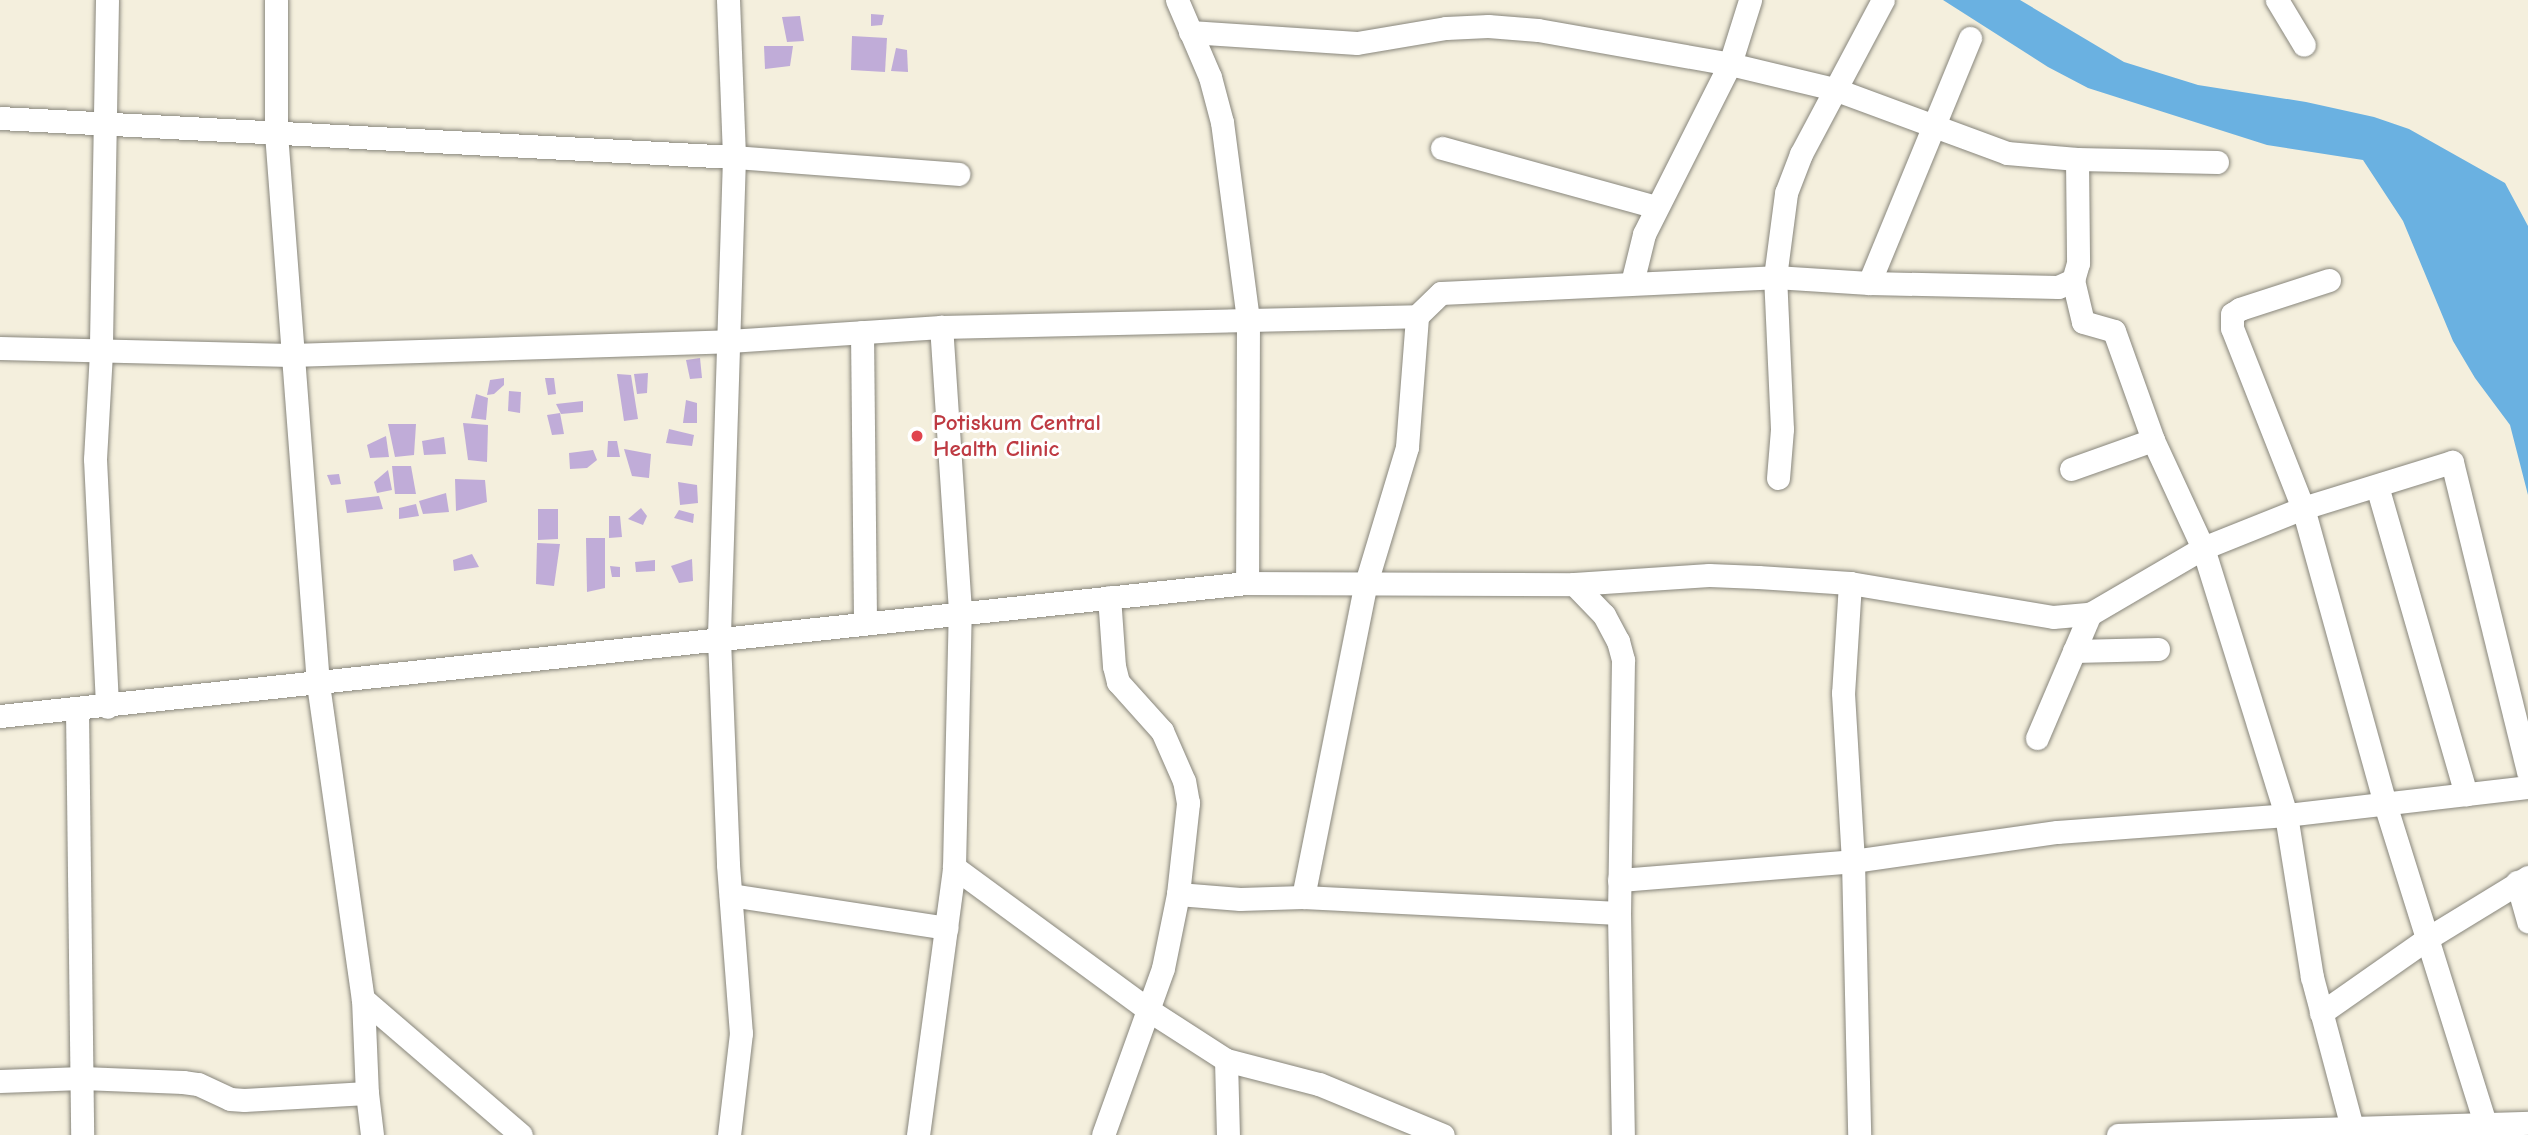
<!DOCTYPE html>
<style>
body{margin:0}
#map{position:relative;width:2528px;height:1135px;overflow:hidden;background:#f4efdd;font-family:"Comic Neue",sans-serif}
div>[style]{position:absolute}
.water>*{inset:0;background:#6ab1e1}
.building>*{inset:0;background:#c0acd8}
.roads{filter:drop-shadow(0 0 2px #88867c) drop-shadow(0 0 2px #88867c)}
.minor>*{height:23px;margin:-11.5px;padding:0 11.5px;transform-origin:11.5px;border-radius:11.5px;background:#fff}
.dots>*{width:19px;height:19px;translate:-50% -50%;box-sizing:border-box;border:4px solid #fff;border-radius:50%}
span{translate:-50% -50%;white-space:nowrap;text-align:center;line-height:1.15;-webkit-text-stroke:6px #fff;paint-order:stroke}
.health-label{font-size:23px;color:#be3a42;font-weight:700}
.left{translate:0 -50%;text-align:left}
</style>
<div id="map">
<div class="water">
<div style="clip-path:polygon(1943px 0,2020px 0,2124px 62px,2198px 85px,2306px 102px,2374px 117px,2409px 129px,2505px 183px,2528px 226px,2528px 495px,2510px 425px,2475px 378px,2453px 341px,2403px 221px,2363px 160px,2267px 145px,2088px 88px,2048px 67px)"></div>
</div>
<div class="building">
<div style="clip-path:polygon(871px 14px,884px 15px,882px 25px,871px 26px)"></div>
<div style="clip-path:polygon(800px 16px,804px 41px,787px 42px,782px 17px)"></div>
<div style="clip-path:polygon(852px 36px,887px 38px,885px 72px,851px 70px)"></div>
<div style="clip-path:polygon(764px 46px,793px 46px,790px 66px,765px 69px)"></div>
<div style="clip-path:polygon(896px 48px,907px 50px,908px 72px,891px 71px)"></div>
<div style="clip-path:polygon(700px 358px,702px 378px,690px 379px,686px 360px)"></div>
<div style="clip-path:polygon(648px 373px,647px 393px,637px 394px,634px 374px)"></div>
<div style="clip-path:polygon(617px 374px,631px 375px,638px 419px,624px 421px)"></div>
<div style="clip-path:polygon(504px 378px,504px 385px,494px 394px,487px 395px,490px 380px)"></div>
<div style="clip-path:polygon(545px 378px,554px 378px,556px 394px,548px 395px)"></div>
<div style="clip-path:polygon(509px 391px,521px 392px,520px 413px,508px 411px)"></div>
<div style="clip-path:polygon(476px 394px,488px 398px,486px 420px,471px 418px)"></div>
<div style="clip-path:polygon(686px 400px,697px 403px,697px 423px,683px 423px)"></div>
<div style="clip-path:polygon(583px 401px,583px 412px,561px 414px,556px 404px)"></div>
<div style="clip-path:polygon(560px 413px,564px 434px,552px 435px,547px 415px)"></div>
<div style="clip-path:polygon(463px 423px,488px 425px,487px 462px,468px 460px)"></div>
<div style="clip-path:polygon(388px 424px,416px 424px,414px 455px,395px 457px)"></div>
<div style="clip-path:polygon(669px 429px,694px 435px,692px 446px,666px 443px)"></div>
<div style="clip-path:polygon(386px 436px,389px 457px,370px 458px,367px 445px)"></div>
<div style="clip-path:polygon(444px 437px,446px 454px,424px 455px,422px 441px)"></div>
<div style="clip-path:polygon(608px 441px,617px 441px,620px 457px,607px 457px)"></div>
<div style="clip-path:polygon(624px 449px,651px 454px,649px 478px,632px 476px)"></div>
<div style="clip-path:polygon(593px 450px,597px 460px,587px 468px,570px 469px,569px 453px)"></div>
<div style="clip-path:polygon(392px 466px,411px 466px,416px 494px,395px 494px)"></div>
<div style="clip-path:polygon(388px 470px,392px 490px,377px 493px,374px 482px)"></div>
<div style="clip-path:polygon(339px 474px,341px 484px,331px 485px,327px 475px)"></div>
<div style="clip-path:polygon(455px 479px,485px 480px,487px 502px,456px 511px)"></div>
<div style="clip-path:polygon(678px 482px,697px 485px,698px 503px,680px 505px)"></div>
<div style="clip-path:polygon(446px 493px,449px 512px,423px 514px,419px 501px)"></div>
<div style="clip-path:polygon(379px 496px,383px 509px,347px 513px,345px 500px)"></div>
<div style="clip-path:polygon(416px 504px,419px 516px,399px 519px,399px 508px)"></div>
<div style="clip-path:polygon(641px 508px,647px 516px,643px 525px,628px 519px)"></div>
<div style="clip-path:polygon(538px 509px,558px 509px,558px 539px,538px 540px)"></div>
<div style="clip-path:polygon(679px 510px,694px 514px,693px 523px,674px 518px)"></div>
<div style="clip-path:polygon(609px 516px,620px 516px,622px 537px,609px 538px)"></div>
<div style="clip-path:polygon(586px 538px,605px 538px,605px 588px,587px 592px)"></div>
<div style="clip-path:polygon(537px 543px,560px 544px,554px 586px,536px 584px)"></div>
<div style="clip-path:polygon(472px 554px,479px 567px,454px 571px,453px 560px)"></div>
<div style="clip-path:polygon(692px 559px,693px 581px,679px 583px,671px 566px)"></div>
<div style="clip-path:polygon(655px 560px,655px 571px,636px 572px,635px 562px)"></div>
<div style="clip-path:polygon(610px 566px,620px 567px,620px 577px,612px 577px)"></div>
</div>
<div class="roads">
<div class="minor">
<div style="left:107px;top:0;width:352px;rotate:91deg"></div>
<div style="left:101px;top:352px;width:107px;rotate:93.2deg"></div>
<div style="left:95px;top:459px;width:248px;rotate:87.2deg"></div>
<div style="left:276px;top:0;width:133px;rotate:90deg"></div>
<div style="left:276px;top:133px;width:553px;rotate:85.64deg"></div>
<div style="left:318px;top:684px;width:318px;rotate:81.9deg"></div>
<div style="left:363px;top:999px;width:94px;rotate:87.6deg"></div>
<div style="left:367px;top:1093px;width:42px;rotate:83.2deg"></div>
<div style="left:728px;top:0;width:157px;rotate:87.8deg"></div>
<div style="left:734px;top:157px;width:225px;rotate:4.3deg"></div>
<div style="left:1177px;top:0;width:84px;rotate:66.8deg"></div>
<div style="left:1210px;top:77px;width:47px;rotate:75.1deg"></div>
<div style="left:1222px;top:122px;width:200px;rotate:82.5deg"></div>
<div style="left:1248px;top:320px;width:263px;rotate:90.2deg"></div>
<div style="left:2277px;top:0;width:52px;rotate:59deg"></div>
<div style="left:1190px;top:32px;width:167px;rotate:3.8deg"></div>
<div style="left:1357px;top:43px;width:90px;rotate:-9.6deg"></div>
<div style="left:1446px;top:28px;width:42px;rotate:-2.7deg"></div>
<div style="left:1488px;top:26px;width:50px;rotate:4.6deg"></div>
<div style="left:1538px;top:30px;width:195px;rotate:10deg"></div>
<div style="left:1730px;top:64px;width:107px;rotate:13.5deg"></div>
<div style="left:1834px;top:89px;width:184px;rotate:20.3deg"></div>
<div style="left:2007px;top:153px;width:70px;rotate:4.9deg"></div>
<div style="left:2077px;top:159px;width:140px;rotate:1.2deg"></div>
<div style="left:0;top:118px;width:735px;rotate:3.04deg"></div>
<div style="left:734px;top:157px;width:482px;rotate:91.8deg"></div>
<div style="left:719px;top:639px;width:226px;rotate:87.7deg"></div>
<div style="left:728px;top:865px;width:169px;rotate:85.6deg"></div>
<div style="left:741px;top:1033px;width:103px;rotate:96.7deg"></div>
<div style="left:1442px;top:148px;width:222px;rotate:15.4deg"></div>
<div style="left:2077px;top:159px;width:104px;rotate:89.4deg"></div>
<div style="left:2078px;top:263px;width:18px;rotate:106deg"></div>
<div style="left:2073px;top:280px;width:43px;rotate:76.6deg"></div>
<div style="left:2083px;top:322px;width:32px;rotate:16deg"></div>
<div style="left:2114px;top:331px;width:116px;rotate:70.3deg"></div>
<div style="left:2153px;top:440px;width:119px;rotate:65.2deg"></div>
<div style="left:2203px;top:548px;width:280px;rotate:72.7deg"></div>
<div style="left:2286px;top:815px;width:164px;rotate:80.9deg"></div>
<div style="left:2312px;top:977px;width:163px;rotate:75.1deg"></div>
<div style="left:2329px;top:280px;width:94px;rotate:162deg"></div>
<div style="left:2240px;top:309px;width:9px;rotate:148deg"></div>
<div style="left:2232px;top:314px;width:14px;rotate:90deg"></div>
<div style="left:2232px;top:328px;width:193px;rotate:68.5deg"></div>
<div style="left:2303px;top:508px;width:307px;rotate:74.5deg"></div>
<div style="left:2385px;top:804px;width:347px;rotate:72.6deg"></div>
<div style="left:1632px;top:283px;width:50px;rotate:-76.2deg"></div>
<div style="left:1644px;top:234px;width:191px;rotate:-63.2deg"></div>
<div style="left:1730px;top:64px;width:67px;rotate:-72.6deg"></div>
<div style="left:1869px;top:283px;width:265px;rotate:-67.6deg"></div>
<div style="left:862px;top:332px;width:290px;rotate:89.4deg"></div>
<div style="left:0;top:348px;width:291px;rotate:1.4deg"></div>
<div style="left:291px;top:355px;width:438px;rotate:-1.8deg"></div>
<div style="left:729px;top:341px;width:212px;rotate:-3.8deg"></div>
<div style="left:941px;top:327px;width:476px;rotate:-1.3deg"></div>
<div style="left:1417px;top:316px;width:33px;rotate:-44deg"></div>
<div style="left:1441px;top:293px;width:334px;rotate:-2.7deg"></div>
<div style="left:1775px;top:277px;width:94px;rotate:3.7deg"></div>
<div style="left:1869px;top:283px;width:189px;rotate:1.2deg"></div>
<div style="left:2058px;top:287px;width:17px;rotate:-25deg"></div>
<div style="left:2071px;top:469px;width:87px;rotate:-19.5deg"></div>
<div style="left:1778px;top:478px;width:49px;rotate:-85.3deg"></div>
<div style="left:1782px;top:429px;width:152px;rotate:-92.6deg"></div>
<div style="left:1775px;top:277px;width:85px;rotate:-82.5deg"></div>
<div style="left:1786px;top:193px;width:42px;rotate:-69deg"></div>
<div style="left:1801px;top:154px;width:174px;rotate:-62deg"></div>
<div style="left:2377px;top:486px;width:321px;rotate:73.9deg"></div>
<div style="left:1850px;top:583px;width:110px;rotate:93.6deg"></div>
<div style="left:1843px;top:693px;width:168px;rotate:86.6deg"></div>
<div style="left:1853px;top:861px;width:274px;rotate:88.7deg"></div>
<div style="left:1574px;top:584px;width:135px;rotate:-3.8deg"></div>
<div style="left:1709px;top:575px;width:49px;rotate:2.3deg"></div>
<div style="left:1758px;top:577px;width:92px;rotate:3.7deg"></div>
<div style="left:1850px;top:583px;width:206px;rotate:9.5deg"></div>
<div style="left:2053px;top:617px;width:37px;rotate:-5deg"></div>
<div style="left:2090px;top:614px;width:131px;rotate:-30.3deg"></div>
<div style="left:2203px;top:548px;width:108px;rotate:-21.8deg"></div>
<div style="left:2303px;top:508px;width:156px;rotate:-17.2deg"></div>
<div style="left:2452px;top:462px;width:318px;rotate:76.2deg"></div>
<div style="left:2074px;top:651px;width:84px;rotate:-1.4deg"></div>
<div style="left:77px;top:710px;width:425px;rotate:89.3deg"></div>
<div style="left:0;top:716px;width:1254px;rotate:-6.09deg"></div>
<div style="left:1247px;top:583px;width:327px;rotate:0.2deg"></div>
<div style="left:1574px;top:584px;width:43px;rotate:45.9deg"></div>
<div style="left:1604px;top:615px;width:30px;rotate:62deg"></div>
<div style="left:1618px;top:641px;width:20px;rotate:75deg"></div>
<div style="left:1623px;top:660px;width:253px;rotate:90.9deg"></div>
<div style="left:1619px;top:913px;width:222px;rotate:89deg"></div>
<div style="left:2037px;top:738px;width:135px;rotate:-66.9deg"></div>
<div style="left:954px;top:867px;width:240px;rotate:36.3deg"></div>
<div style="left:1147px;top:1009px;width:94px;rotate:32.8deg"></div>
<div style="left:1226px;top:1060px;width:96px;rotate:14.5deg"></div>
<div style="left:1319px;top:1084px;width:134px;rotate:22.4deg"></div>
<div style="left:1619px;top:880px;width:235px;rotate:-4.6deg"></div>
<div style="left:1853px;top:861px;width:206px;rotate:-8.1deg"></div>
<div style="left:2057px;top:832px;width:230px;rotate:-4.2deg"></div>
<div style="left:2286px;top:815px;width:244px;rotate:-6.6deg"></div>
<div style="left:2517px;top:882px;width:41px;rotate:74.2deg"></div>
<div style="left:1178px;top:894px;width:62px;rotate:4.6deg"></div>
<div style="left:1240px;top:899px;width:63px;rotate:-1.8deg"></div>
<div style="left:1303px;top:897px;width:316px;rotate:2.9deg"></div>
<div style="left:731px;top:895px;width:218px;rotate:8.7deg"></div>
<div style="left:1303px;top:897px;width:320px;rotate:-78.7deg"></div>
<div style="left:1366px;top:583px;width:142px;rotate:-73.2deg"></div>
<div style="left:1407px;top:447px;width:131px;rotate:-85.6deg"></div>
<div style="left:363px;top:999px;width:208px;rotate:40.7deg"></div>
<div style="left:2321px;top:1013px;width:131px;rotate:-35deg"></div>
<div style="left:2428px;top:938px;width:117px;rotate:-31.4deg"></div>
<div style="left:1226px;top:1060px;width:75px;rotate:88.5deg"></div>
<div style="left:0;top:1081px;width:82px;rotate:-2.1deg"></div>
<div style="left:82px;top:1078px;width:101px;rotate:2.3deg"></div>
<div style="left:183px;top:1082px;width:15px;rotate:8deg"></div>
<div style="left:198px;top:1084px;width:35px;rotate:25deg"></div>
<div style="left:230px;top:1099px;width:14px;rotate:4deg"></div>
<div style="left:244px;top:1100px;width:123px;rotate:-3.3deg"></div>
<div style="left:918px;top:1135px;width:270px;rotate:-82.3deg"></div>
<div style="left:954px;top:867px;width:256px;rotate:-88.7deg"></div>
<div style="left:960px;top:611px;width:285px;rotate:-93.8deg"></div>
<div style="left:1103px;top:1135px;width:177px;rotate:-70.2deg"></div>
<div style="left:1163px;top:968px;width:76px;rotate:-78.5deg"></div>
<div style="left:1178px;top:894px;width:92px;rotate:-83.7deg"></div>
<div style="left:1188px;top:803px;width:22px;rotate:-100deg"></div>
<div style="left:1184px;top:781px;width:55px;rotate:-113.7deg"></div>
<div style="left:1162px;top:731px;width:66px;rotate:-131.9deg"></div>
<div style="left:1118px;top:682px;width:16px;rotate:-104deg"></div>
<div style="left:1114px;top:666px;width:69px;rotate:-94.1deg"></div>
<div style="left:2118px;top:1135px;width:410px;rotate:-1.7deg"></div>
</div>
</div>
<div class="dots">
<div style="left:917px;top:436px;background:#e0444e"></div>
</div>
<div class="health-label">
<span class="left" style="left:933px;top:436px">Potiskum Central<br>Health Clinic</span>
</div>
</div>
